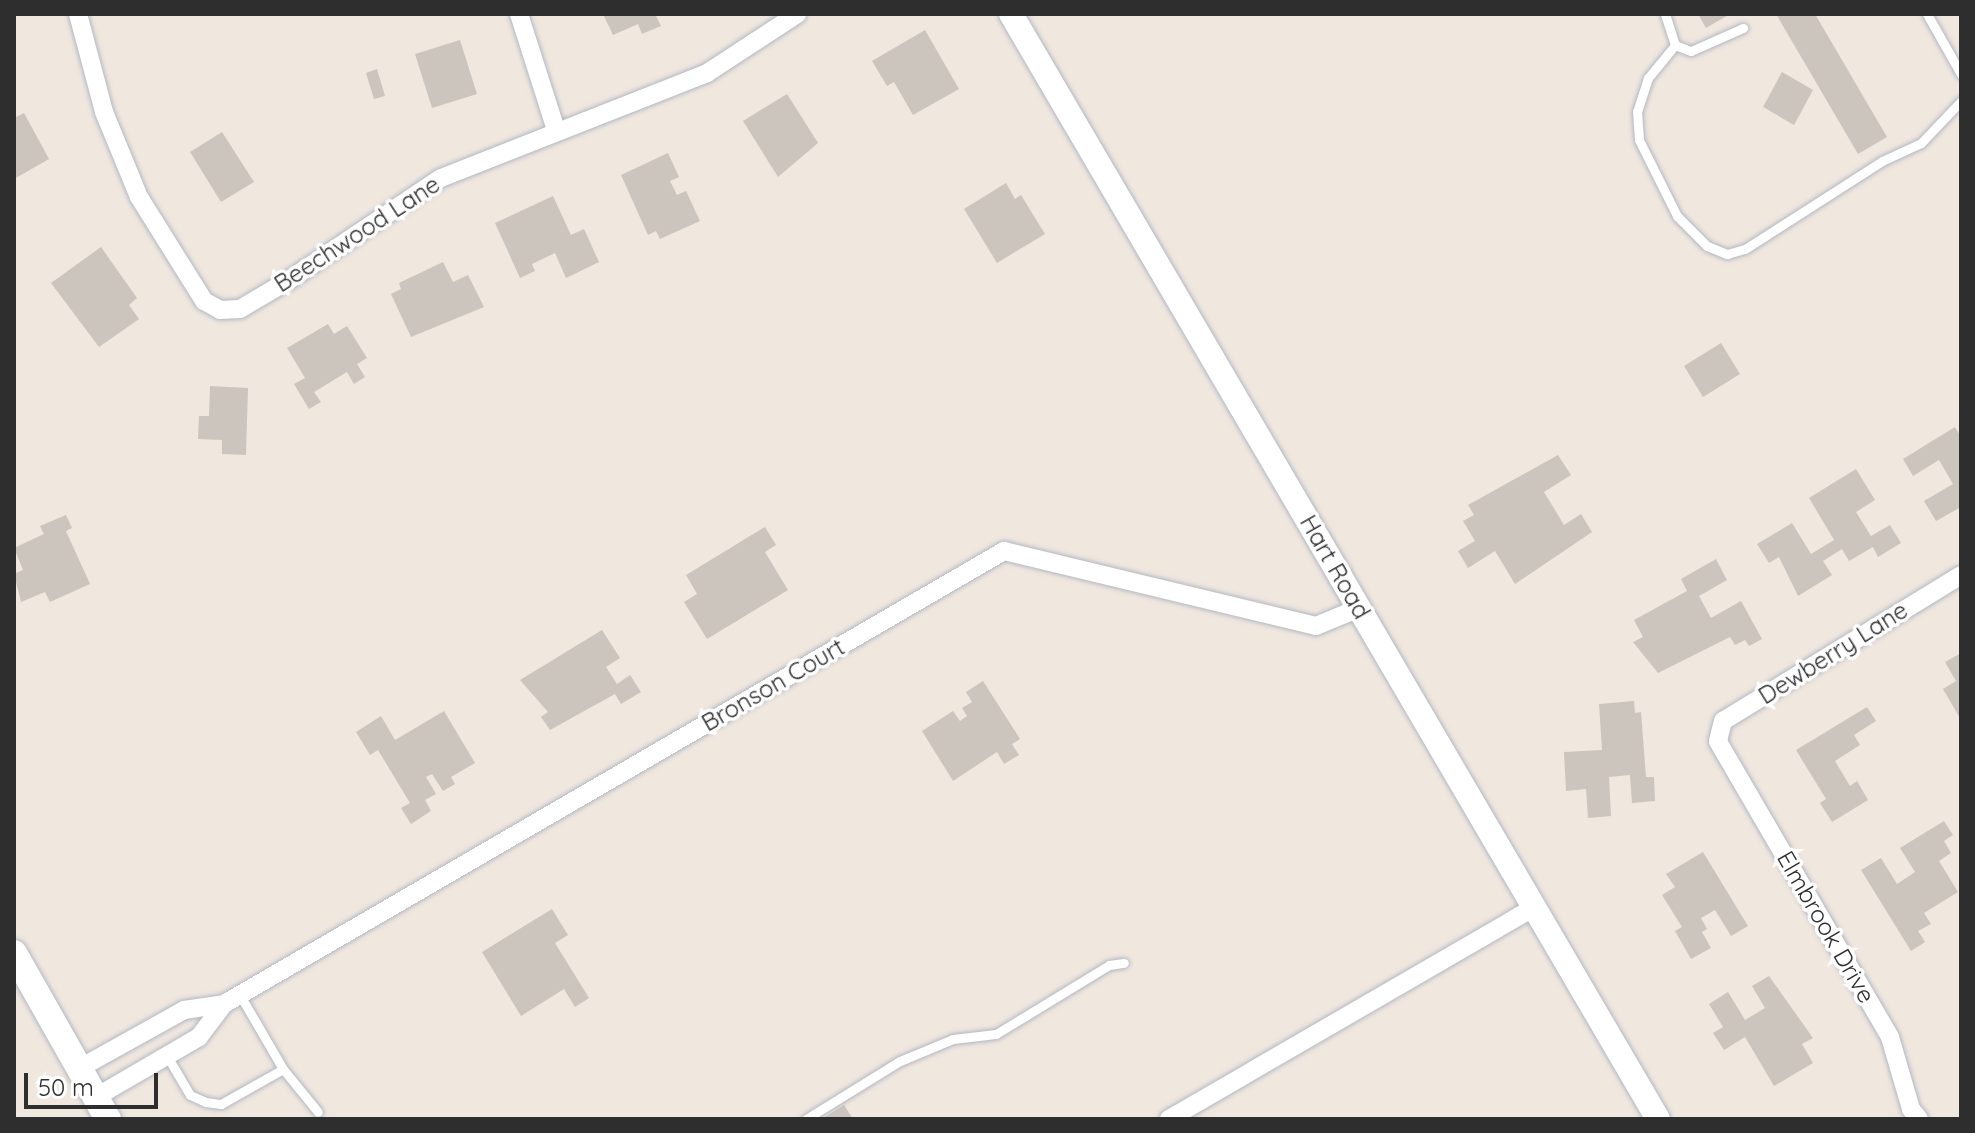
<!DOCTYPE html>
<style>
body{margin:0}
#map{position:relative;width:1975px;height:1133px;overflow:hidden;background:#f0e7df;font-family:Quicksand,sans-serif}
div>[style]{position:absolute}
.building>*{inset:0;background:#cbc5be}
.roads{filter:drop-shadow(0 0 2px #b3b8c2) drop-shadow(0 0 2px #b3b8c2)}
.service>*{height:9px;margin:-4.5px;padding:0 4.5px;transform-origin:4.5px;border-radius:4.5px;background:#fff}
.minor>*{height:18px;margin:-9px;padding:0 9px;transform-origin:9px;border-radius:9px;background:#fff}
.tertiary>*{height:24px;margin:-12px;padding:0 12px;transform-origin:12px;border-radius:12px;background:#fff}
.secondary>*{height:26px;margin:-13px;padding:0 13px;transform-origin:13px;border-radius:13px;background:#fff}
span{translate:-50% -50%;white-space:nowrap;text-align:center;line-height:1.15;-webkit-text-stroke:7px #fff;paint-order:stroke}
.street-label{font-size:24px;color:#2e2e2e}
.frame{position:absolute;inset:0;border:16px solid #2e2e2e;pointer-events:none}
.scale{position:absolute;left:24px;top:1073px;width:134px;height:36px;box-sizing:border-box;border:4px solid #2e2e2e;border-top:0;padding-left:10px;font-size:24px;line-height:28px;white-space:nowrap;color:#2e2e2e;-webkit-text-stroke:6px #fff;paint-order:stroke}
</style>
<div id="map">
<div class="building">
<div style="clip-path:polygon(603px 14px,655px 14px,661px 26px,642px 34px,638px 24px,613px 35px)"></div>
<div style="clip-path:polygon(1698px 14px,1730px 14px,1706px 28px)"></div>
<div style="clip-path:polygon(1776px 14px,1815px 14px,1887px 137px,1858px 154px)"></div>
<div style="clip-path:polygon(925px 30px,959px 89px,913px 115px,894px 82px,887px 86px,872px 61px)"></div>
<div style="clip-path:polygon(460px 40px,477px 94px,432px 108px,415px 54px)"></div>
<div style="clip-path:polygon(377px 69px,385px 96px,374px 99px,366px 73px)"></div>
<div style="clip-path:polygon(1782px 72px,1813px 90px,1794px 125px,1763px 107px)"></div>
<div style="clip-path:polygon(787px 94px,818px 143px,778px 177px,743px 121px)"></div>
<div style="clip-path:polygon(24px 113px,49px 159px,14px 179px,14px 118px)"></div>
<div style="clip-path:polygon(222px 132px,254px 182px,221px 202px,190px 152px)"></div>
<div style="clip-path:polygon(668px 153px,679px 177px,670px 181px,677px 195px,686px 191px,700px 221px,660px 239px,656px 231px,648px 235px,621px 175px)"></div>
<div style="clip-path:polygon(1006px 183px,1015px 199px,1021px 195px,1045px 234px,997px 263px,964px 209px)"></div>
<div style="clip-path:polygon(553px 196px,571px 235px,584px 229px,599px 262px,566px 278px,555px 253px,532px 264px,535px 271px,520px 278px,495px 223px)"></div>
<div style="clip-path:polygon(101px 247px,137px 298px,129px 305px,139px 319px,99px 347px,51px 283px)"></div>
<div style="clip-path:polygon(443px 262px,453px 282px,468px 275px,484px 307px,411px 337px,391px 294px,401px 289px,399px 283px)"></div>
<div style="clip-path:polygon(328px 324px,334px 334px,347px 326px,367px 358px,357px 364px,365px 377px,354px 384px,347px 372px,314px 392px,321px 402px,309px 409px,294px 384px,305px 378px,287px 348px)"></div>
<div style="clip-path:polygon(1721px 343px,1740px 374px,1703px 397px,1684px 366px)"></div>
<div style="clip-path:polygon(210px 386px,248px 388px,246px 455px,222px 454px,222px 440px,198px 439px,199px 416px,209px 416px)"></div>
<div style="clip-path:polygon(1955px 427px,1961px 437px,1961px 507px,1936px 521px,1924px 501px,1953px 484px,1939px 460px,1913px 476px,1903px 459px)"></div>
<div style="clip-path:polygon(1558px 455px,1571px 475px,1544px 492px,1564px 525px,1581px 514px,1592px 532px,1515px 584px,1495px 551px,1468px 568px,1458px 551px,1475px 541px,1463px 521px,1474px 515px,1468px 505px)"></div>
<div style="clip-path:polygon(1856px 469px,1875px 500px,1856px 512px,1871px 536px,1890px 525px,1901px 543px,1878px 557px,1873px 547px,1849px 561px,1842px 549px,1823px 561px,1832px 575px,1798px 596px,1779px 557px,1769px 563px,1757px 544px,1792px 523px,1811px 554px,1834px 540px,1809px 498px)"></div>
<div style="clip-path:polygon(66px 515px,72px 528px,66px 531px,90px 584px,50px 602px,45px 592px,21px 602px,14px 574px,23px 570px,14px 548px,44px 534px,40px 526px)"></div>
<div style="clip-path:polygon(765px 527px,776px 545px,765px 552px,788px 590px,707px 639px,684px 602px,697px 594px,686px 575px)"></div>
<div style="clip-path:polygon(1716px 559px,1727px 580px,1699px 596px,1711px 618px,1741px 601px,1762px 639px,1749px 646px,1745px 640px,1735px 645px,1730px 637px,1658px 673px,1633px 642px,1643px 637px,1634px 620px,1687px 591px,1681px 579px)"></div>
<div style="clip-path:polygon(602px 630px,620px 658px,606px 667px,617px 684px,630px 675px,641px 692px,621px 704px,615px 694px,550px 730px,541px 717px,548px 712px,520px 680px)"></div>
<div style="clip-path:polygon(1961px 653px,1961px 720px,1943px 689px,1956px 681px,1945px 662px)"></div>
<div style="clip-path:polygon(983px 681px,1020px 739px,1012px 744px,1019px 755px,1004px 764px,997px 752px,953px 781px,922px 731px,953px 711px,960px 721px,967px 716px,962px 708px,972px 702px,966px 692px)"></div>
<div style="clip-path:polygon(1634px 701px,1635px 713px,1641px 712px,1646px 777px,1654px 777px,1655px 801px,1632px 803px,1630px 775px,1609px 777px,1611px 816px,1588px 818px,1586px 789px,1566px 791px,1564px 752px,1602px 750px,1599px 704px)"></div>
<div style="clip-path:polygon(1867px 707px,1876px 721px,1854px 735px,1860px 745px,1835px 761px,1850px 786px,1857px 781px,1868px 800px,1832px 822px,1820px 803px,1826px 799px,1796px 750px)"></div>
<div style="clip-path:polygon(444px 711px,475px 763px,451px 777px,455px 784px,443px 791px,432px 774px,426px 777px,436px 794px,425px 800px,431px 811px,411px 824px,401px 808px,410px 803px,378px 750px,370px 755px,356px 732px,381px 716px,395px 740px)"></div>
<div style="clip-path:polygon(1944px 821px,1953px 835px,1944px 841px,1951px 853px,1939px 861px,1958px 892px,1924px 913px,1931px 924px,1918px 931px,1925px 942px,1911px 951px,1861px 870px,1881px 858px,1897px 884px,1915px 872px,1900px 848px)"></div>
<div style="clip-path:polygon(1703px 852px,1748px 926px,1731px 936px,1715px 910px,1701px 918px,1707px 929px,1702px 932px,1711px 948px,1691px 959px,1675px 931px,1682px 927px,1662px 895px,1675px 887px,1666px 874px)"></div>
<div style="clip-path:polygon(552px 909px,568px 935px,555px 943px,589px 998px,575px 1007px,564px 989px,521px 1016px,482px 952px)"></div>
<div style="clip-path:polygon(1769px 976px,1813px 1038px,1802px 1044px,1813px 1063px,1774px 1086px,1745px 1037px,1724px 1050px,1713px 1033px,1723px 1027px,1709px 1004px,1728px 992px,1745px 1020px,1765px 1008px,1752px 986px)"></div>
<div style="clip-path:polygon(844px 1105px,853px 1119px,822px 1119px)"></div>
</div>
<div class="roads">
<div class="service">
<div style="left:1665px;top:14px;width:33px;rotate:72deg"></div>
<div style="left:1675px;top:45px;width:17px;rotate:21deg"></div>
<div style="left:1691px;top:51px;width:57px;rotate:-23.9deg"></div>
<div style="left:1927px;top:14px;width:69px;rotate:60.5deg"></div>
<div style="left:1675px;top:45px;width:43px;rotate:129.3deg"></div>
<div style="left:1648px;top:78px;width:35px;rotate:108deg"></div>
<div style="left:1637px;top:111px;width:29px;rotate:86deg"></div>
<div style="left:1639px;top:140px;width:85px;rotate:63.4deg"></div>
<div style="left:1677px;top:216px;width:42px;rotate:45deg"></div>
<div style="left:1707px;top:246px;width:22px;rotate:22deg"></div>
<div style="left:1727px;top:254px;width:19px;rotate:-16deg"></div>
<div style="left:1745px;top:249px;width:163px;rotate:-32.7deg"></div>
<div style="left:1882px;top:161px;width:43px;rotate:-24.8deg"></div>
<div style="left:1921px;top:143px;width:58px;rotate:-46.4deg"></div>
<div style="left:167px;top:1056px;width:45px;rotate:59.5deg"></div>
<div style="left:190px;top:1095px;width:17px;rotate:24deg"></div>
<div style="left:206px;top:1102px;width:15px;rotate:8deg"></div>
<div style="left:221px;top:1104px;width:71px;rotate:-29.4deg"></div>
<div style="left:283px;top:1069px;width:86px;rotate:-120.2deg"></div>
<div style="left:283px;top:1069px;width:55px;rotate:50.9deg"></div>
<div style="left:806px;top:1119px;width:110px;rotate:-31.7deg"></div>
<div style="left:900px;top:1061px;width:57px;rotate:-22.5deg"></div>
<div style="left:953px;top:1039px;width:43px;rotate:-6.6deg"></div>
<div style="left:996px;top:1034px;width:132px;rotate:-31.4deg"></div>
<div style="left:1109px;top:965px;width:15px;rotate:-8deg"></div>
</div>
<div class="minor">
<div style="left:78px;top:14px;width:101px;rotate:75.1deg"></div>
<div style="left:104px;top:112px;width:92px;rotate:67.6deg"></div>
<div style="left:139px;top:197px;width:123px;rotate:58deg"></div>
<div style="left:204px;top:301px;width:18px;rotate:29deg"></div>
<div style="left:220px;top:310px;width:20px;rotate:-3deg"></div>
<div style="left:240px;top:309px;width:57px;rotate:-30.6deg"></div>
<div style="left:289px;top:280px;width:183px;rotate:-33.9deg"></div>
<div style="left:441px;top:178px;width:286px;rotate:-21.5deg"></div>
<div style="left:707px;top:73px;width:108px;rotate:-33.2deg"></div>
<div style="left:519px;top:14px;width:122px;rotate:72.3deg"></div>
<div style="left:80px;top:1068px;width:119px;rotate:-29.1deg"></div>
<div style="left:184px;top:1010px;width:40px;rotate:-8.5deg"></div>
<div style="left:224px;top:1004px;width:902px;rotate:-30.15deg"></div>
<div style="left:1004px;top:551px;width:321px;rotate:13.5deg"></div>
<div style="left:1316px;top:626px;width:47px;rotate:-22.7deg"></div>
<div style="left:96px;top:1097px;width:119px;rotate:-30.2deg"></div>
<div style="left:199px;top:1037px;width:41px;rotate:-52.9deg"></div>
<div style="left:1169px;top:1119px;width:422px;rotate:-30.1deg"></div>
<div style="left:1919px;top:1119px;width:13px;rotate:-129deg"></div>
<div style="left:1911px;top:1109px;width:75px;rotate:-106.3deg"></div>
<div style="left:1890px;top:1037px;width:342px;rotate:-120.2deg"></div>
<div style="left:1718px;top:741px;width:21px;rotate:-76deg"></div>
<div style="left:1723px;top:721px;width:279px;rotate:-31.5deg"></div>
</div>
<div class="tertiary">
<div style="left:1011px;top:14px;width:1280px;rotate:59.65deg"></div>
</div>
<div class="secondary">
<div style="left:14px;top:953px;width:191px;rotate:60.5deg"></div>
</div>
</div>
<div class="street-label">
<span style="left:357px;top:234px;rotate:-33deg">Beechwood Lane</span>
<span style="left:1335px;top:567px;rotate:60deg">Hart Road</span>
<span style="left:1833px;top:653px;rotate:-32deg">Dewberry Lane</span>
<span style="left:773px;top:685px;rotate:-30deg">Bronson Court</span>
<span style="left:1826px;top:927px;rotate:60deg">Elmbrook Drive</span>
</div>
<div class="frame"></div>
<div class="scale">50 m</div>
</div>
